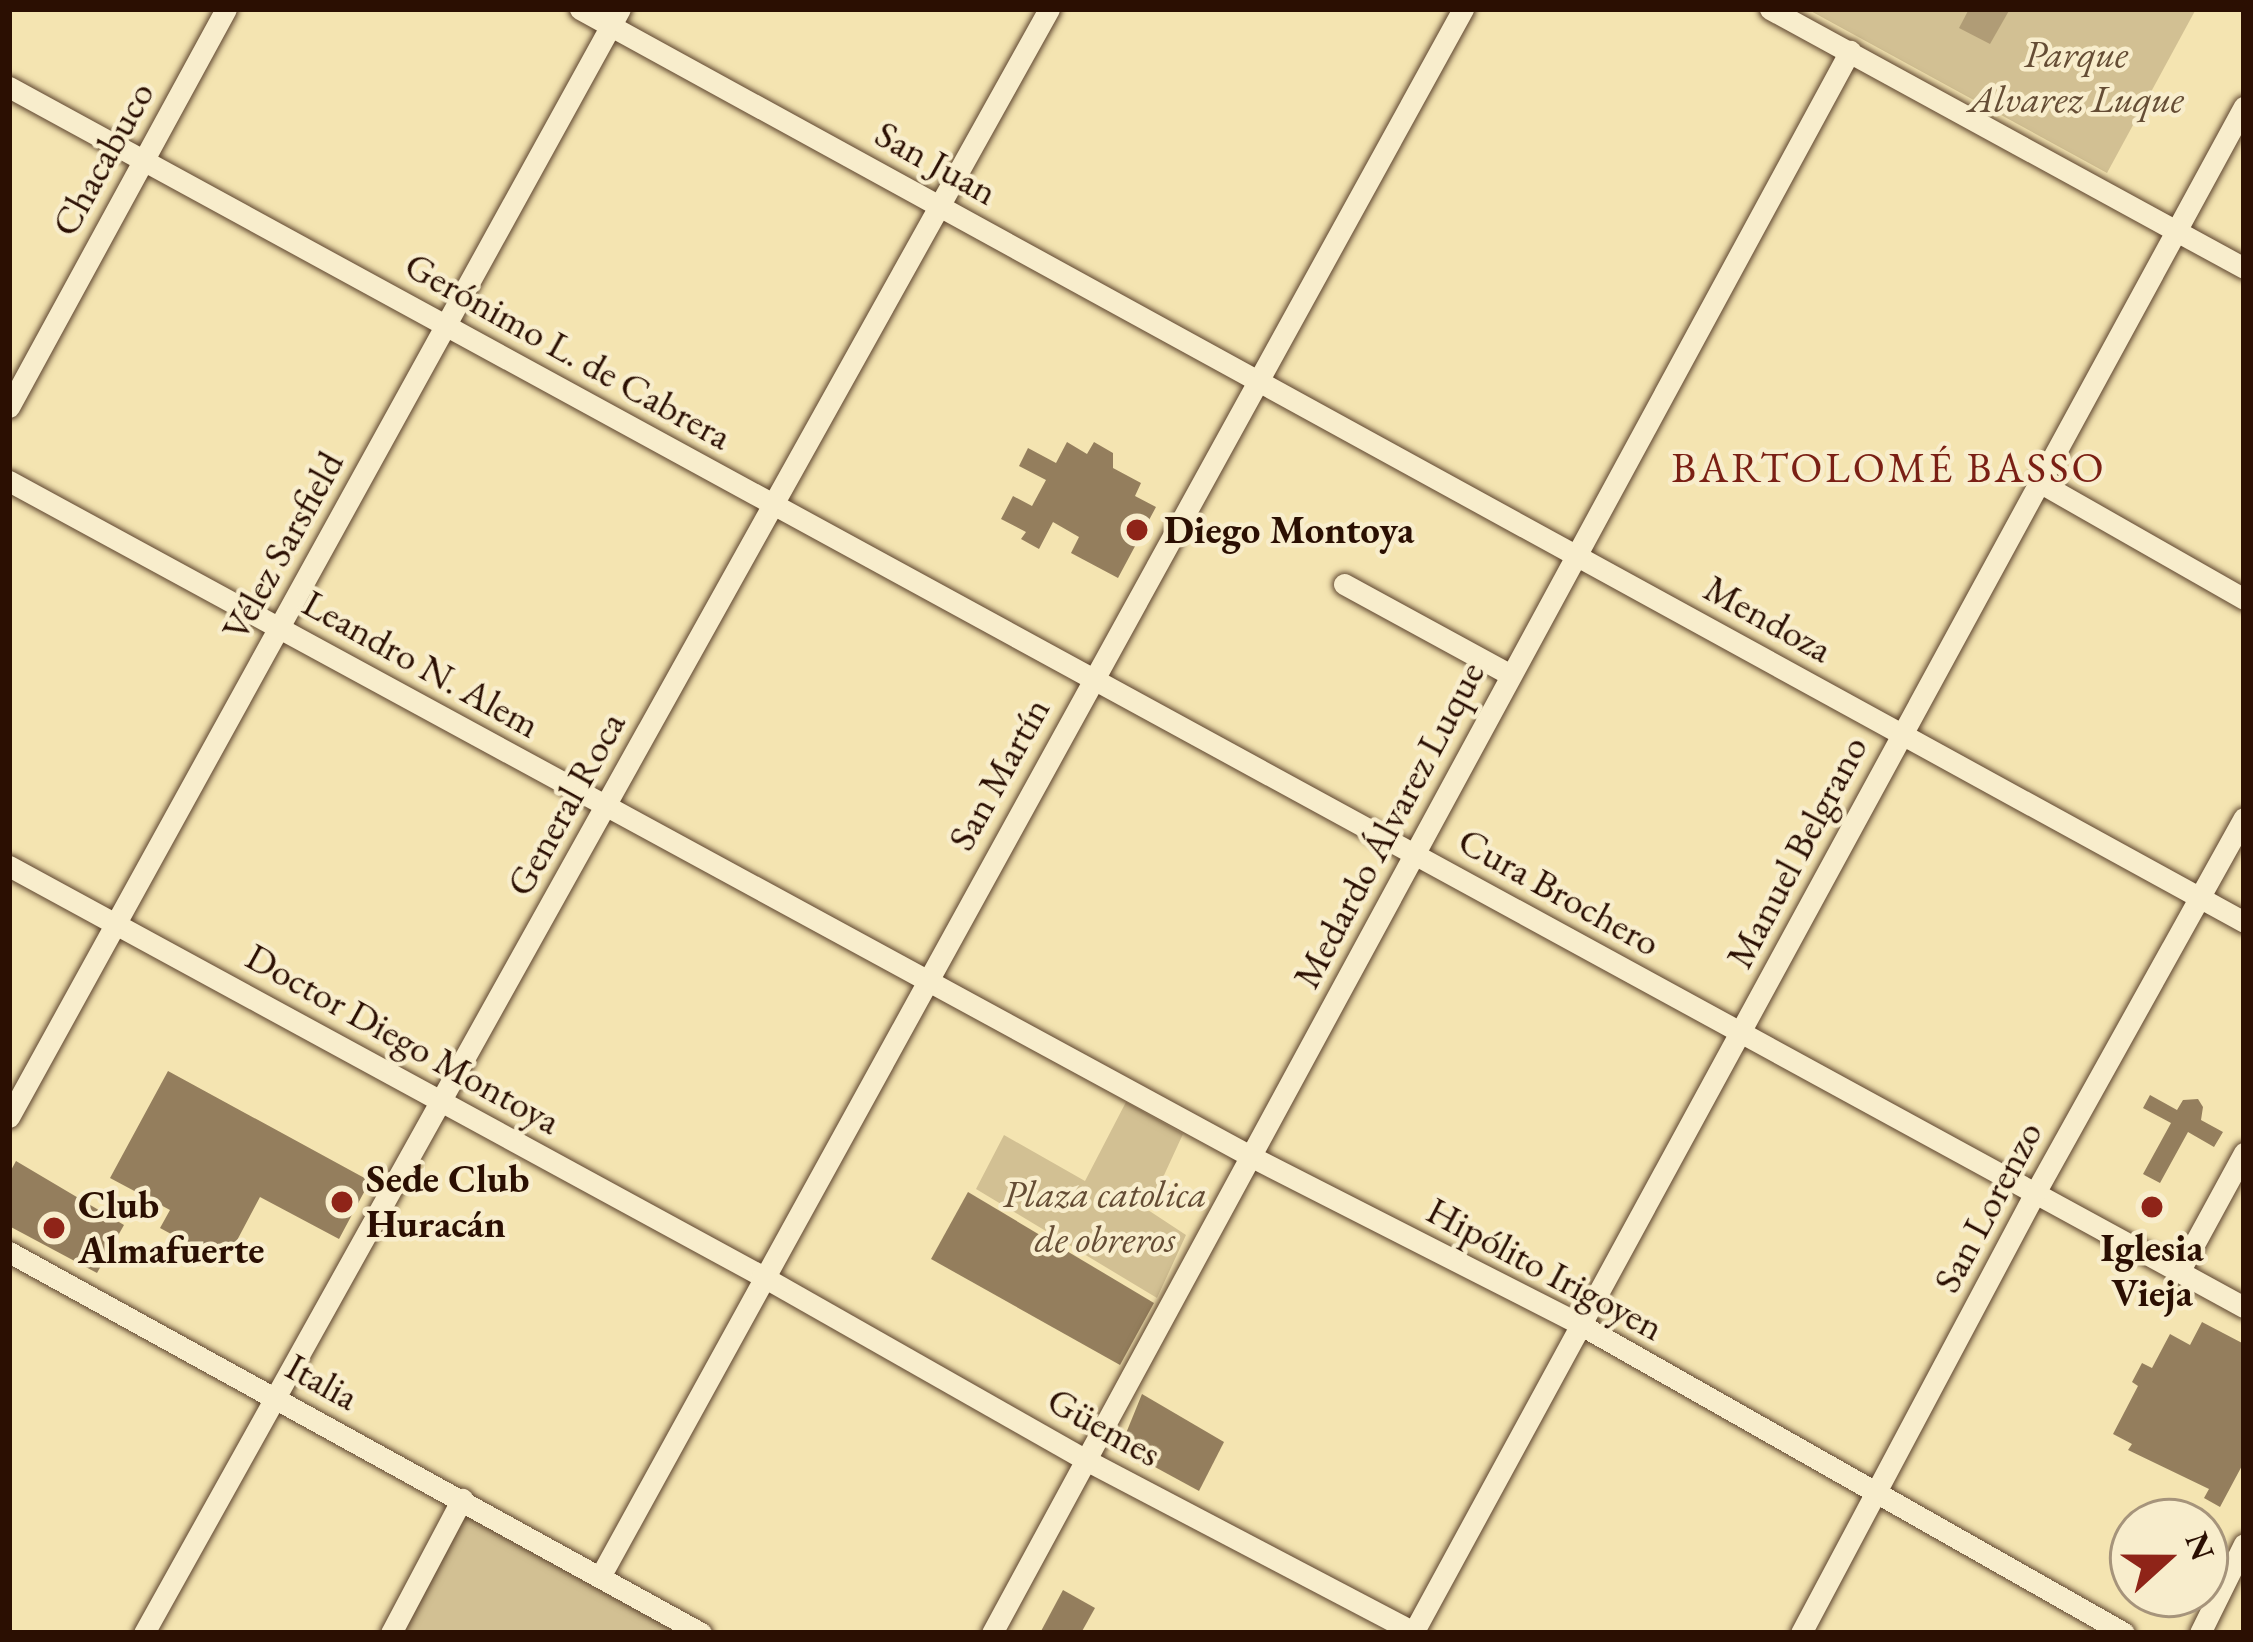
<!DOCTYPE html>
<meta charset="utf-8">
<style>
body{margin:0}
#map{position:relative;width:2253px;height:1642px;overflow:hidden;background:#f4e4b1;font-family:"EB Garamond",serif}
div>[style]{position:absolute}
.green>*{inset:0;background:#d2c093}
.water>*{inset:0;background:#b09c76}
.building>*{inset:0;background:#947e5d}
.roads{filter:drop-shadow(0 0 3px #5d442e) drop-shadow(0 0 3px #5d442e)}
.minor>*{height:21px;margin:-10.5px;padding:0 10.5px;transform-origin:10.5px;border-radius:10.5px;background:#f8edcc}
.dots>*{width:33px;height:33px;translate:-50% -50%;box-sizing:border-box;border:6px solid #f8edcc;border-radius:50%}
span{translate:-50% -50%;white-space:nowrap;text-align:center;line-height:1.15;-webkit-text-stroke:9px #f8edcc;paint-order:stroke}
.park-label{font-size:39px;color:#654d35;font-style:italic}
.street-label{font-size:39px;color:#2b0f02}
.poi-label{font-size:39px;color:#2b0f02;font-weight:700}
.left{translate:0 -50%;text-align:left}
.neighbourhood-label{font-size:42px;color:#7a1f14;letter-spacing:3px}
.frame{position:absolute;inset:0;border:12px solid #2b0f02;pointer-events:none}
.north{position:absolute;left:2109px;top:1498px;width:120px;height:120px;box-sizing:border-box;background:#f8edcc;border:3px solid #a6947b;border-radius:50%;rotate:69deg;font-size:33px;font-weight:700;line-height:48px;text-align:center;color:#2b0f02}
.north::after{content:'';display:block;margin:auto;width:42px;height:54px;background:#8f2418;clip-path:polygon(50% 0,100% 100%,50% 72%,0 100%)}
</style>
<div id="map">
<div class="green">
<div style="clip-path:polygon(1807px 9px,2196px 9px,2107px 173px)"></div>
<div style="clip-path:polygon(1126px 1102px,1183px 1134px,1148px 1210px,1186px 1235px,1157px 1298px,976px 1189px,1004px 1135px,1085px 1181px)"></div>
<div style="clip-path:polygon(466px 1511px,679px 1633px,403px 1633px)"></div>
</div>
<div class="water">
<div style="clip-path:polygon(1969px 9px,2010px 9px,1990px 44px,1959px 28px)"></div>
</div>
<div class="building">
<div style="clip-path:polygon(1067px 442px,1087px 454px,1094px 442px,1113px 453px,1113px 468px,1141px 483px,1135px 496px,1156px 507px,1118px 578px,1071px 553px,1079px 537px,1053px 522px,1039px 549px,1021px 539px,1026px 532px,1001px 519px,1013px 496px,1032px 506px,1046px 480px,1019px 466px,1028px 448px,1056px 463px)"></div>
<div style="clip-path:polygon(168px 1071px,370px 1181px,339px 1239px,260px 1197px,225px 1263px,160px 1228px,170px 1210px,110px 1178px)"></div>
<div style="clip-path:polygon(2150px 1095px,2177px 1110px,2183px 1100px,2198px 1099px,2203px 1107px,2201px 1120px,2223px 1132px,2214px 1147px,2188px 1132px,2160px 1183px,2143px 1174px,2171px 1123px,2143px 1108px)"></div>
<div style="clip-path:polygon(16px 1161px,124px 1225px,97px 1273px,9px 1226px,9px 1174px)"></div>
<div style="clip-path:polygon(968px 1192px,1154px 1303px,1120px 1365px,931px 1259px)"></div>
<div style="clip-path:polygon(2202px 1322px,2244px 1344px,2244px 1462px,2220px 1507px,2204px 1498px,2209px 1489px,2128px 1450px,2132px 1444px,2113px 1434px,2138px 1386px,2132px 1382px,2142px 1363px,2152px 1368px,2170px 1334px,2190px 1345px)"></div>
<div style="clip-path:polygon(1142px 1394px,1224px 1442px,1199px 1491px,1120px 1448px)"></div>
<div style="clip-path:polygon(1063px 1590px,1095px 1608px,1081px 1633px,1040px 1633px)"></div>
</div>
<div class="roads">
<div class="minor">
<div style="left:580px;top:9px;width:1898px;rotate:28.75deg"></div>
<div style="left:1770px;top:9px;width:540px;rotate:28.65deg"></div>
<div style="left:9px;top:87px;width:2546px;rotate:28.63deg"></div>
<div style="left:9px;top:407px;width:453px;rotate:-61.4deg"></div>
<div style="left:9px;top:481px;width:1413px;rotate:28.54deg"></div>
<div style="left:1250px;top:1156px;width:372px;rotate:27deg"></div>
<div style="left:1581px;top:1325px;width:624px;rotate:29.56deg"></div>
<div style="left:2039px;top:482px;width:236px;rotate:29.7deg"></div>
<div style="left:1344px;top:584px;width:190px;rotate:28.6deg"></div>
<div style="left:9px;top:866px;width:857px;rotate:28.57deg"></div>
<div style="left:762px;top:1276px;width:373px;rotate:29.6deg"></div>
<div style="left:1086px;top:1460px;width:372px;rotate:27.7deg"></div>
<div style="left:9px;top:1117px;width:1265px;rotate:-61.13deg"></div>
<div style="left:9px;top:1252px;width:790px;rotate:28.84deg"></div>
<div style="left:2179px;top:1272px;width:136px;rotate:-61.4deg"></div>
<div style="left:601px;top:1575px;width:1788px;rotate:-61.17deg"></div>
<div style="left:144px;top:1633px;width:1859px;rotate:-60.87deg"></div>
<div style="left:391px;top:1633px;width:152px;rotate:-62.1deg"></div>
<div style="left:992px;top:1633px;width:1800px;rotate:-61.53deg"></div>
<div style="left:1413px;top:1633px;width:1738px;rotate:-61.44deg"></div>
<div style="left:1801px;top:1633px;width:498px;rotate:-62deg"></div>
<div style="left:2035px;top:1193px;width:429px;rotate:-60.9deg"></div>
<div style="left:2200px;top:1633px;width:99px;rotate:-63.7deg"></div>
</div>
</div>
<div class="dots">
<div style="left:1137px;top:530px;background:#8f2418"></div>
<div style="left:342px;top:1202px;background:#8f2418"></div>
<div style="left:2152px;top:1207px;background:#8f2418"></div>
<div style="left:54px;top:1228px;background:#8f2418"></div>
</div>
<div class="park-label">
<span style="left:2076px;top:77px">Parque<br>Alvarez Luque</span>
<span style="left:1105px;top:1217px">Plaza catolica<br>de obreros</span>
</div>
<div class="street-label">
<span style="left:103px;top:159px;rotate:-61deg">Chacabuco</span>
<span style="left:936px;top:163px;rotate:29deg">San Juan</span>
<span style="left:568px;top:351px;rotate:29deg">Gerónimo L. de Cabrera</span>
<span style="left:283px;top:546px;rotate:-61deg">Vélez Sarsfield</span>
<span style="left:1768px;top:619px;rotate:29deg">Mendoza</span>
<span style="left:421px;top:664px;rotate:29deg">Leandro N. Alem</span>
<span style="left:999px;top:774px;rotate:-61deg">San Martín</span>
<span style="left:566px;top:804px;rotate:-61deg">General Roca</span>
<span style="left:1389px;top:825px;rotate:-62deg">Medardo Álvarez Luque</span>
<span style="left:1797px;top:852px;rotate:-62deg">Manuel Belgrano</span>
<span style="left:1559px;top:892px;rotate:29deg">Cura Brochero</span>
<span style="left:403px;top:1039px;rotate:29deg">Doctor Diego Montoya</span>
<span style="left:1988px;top:1207px;rotate:-62deg">San Lorenzo</span>
<span style="left:1545px;top:1269px;rotate:28deg">Hipólito Irigoyen</span>
<span style="left:322px;top:1382px;rotate:29deg">Italia</span>
<span style="left:1104px;top:1427px;rotate:29deg">Güemes</span>
</div>
<div class="poi-label">
<span class="left" style="left:1164px;top:530px">Diego Montoya</span>
<span class="left" style="left:366px;top:1202px">Sede Club<br>Huracán</span>
<span class="left" style="left:78px;top:1228px">Club<br>Almafuerte</span>
<span style="left:2152px;top:1271px">Iglesia<br>Vieja</span>
</div>
<div class="neighbourhood-label">
<span style="left:1889px;top:468px">BARTOLOMÉ BASSO</span>
</div>
<div class="frame"></div>
<div class="north">N</div>
</div>
